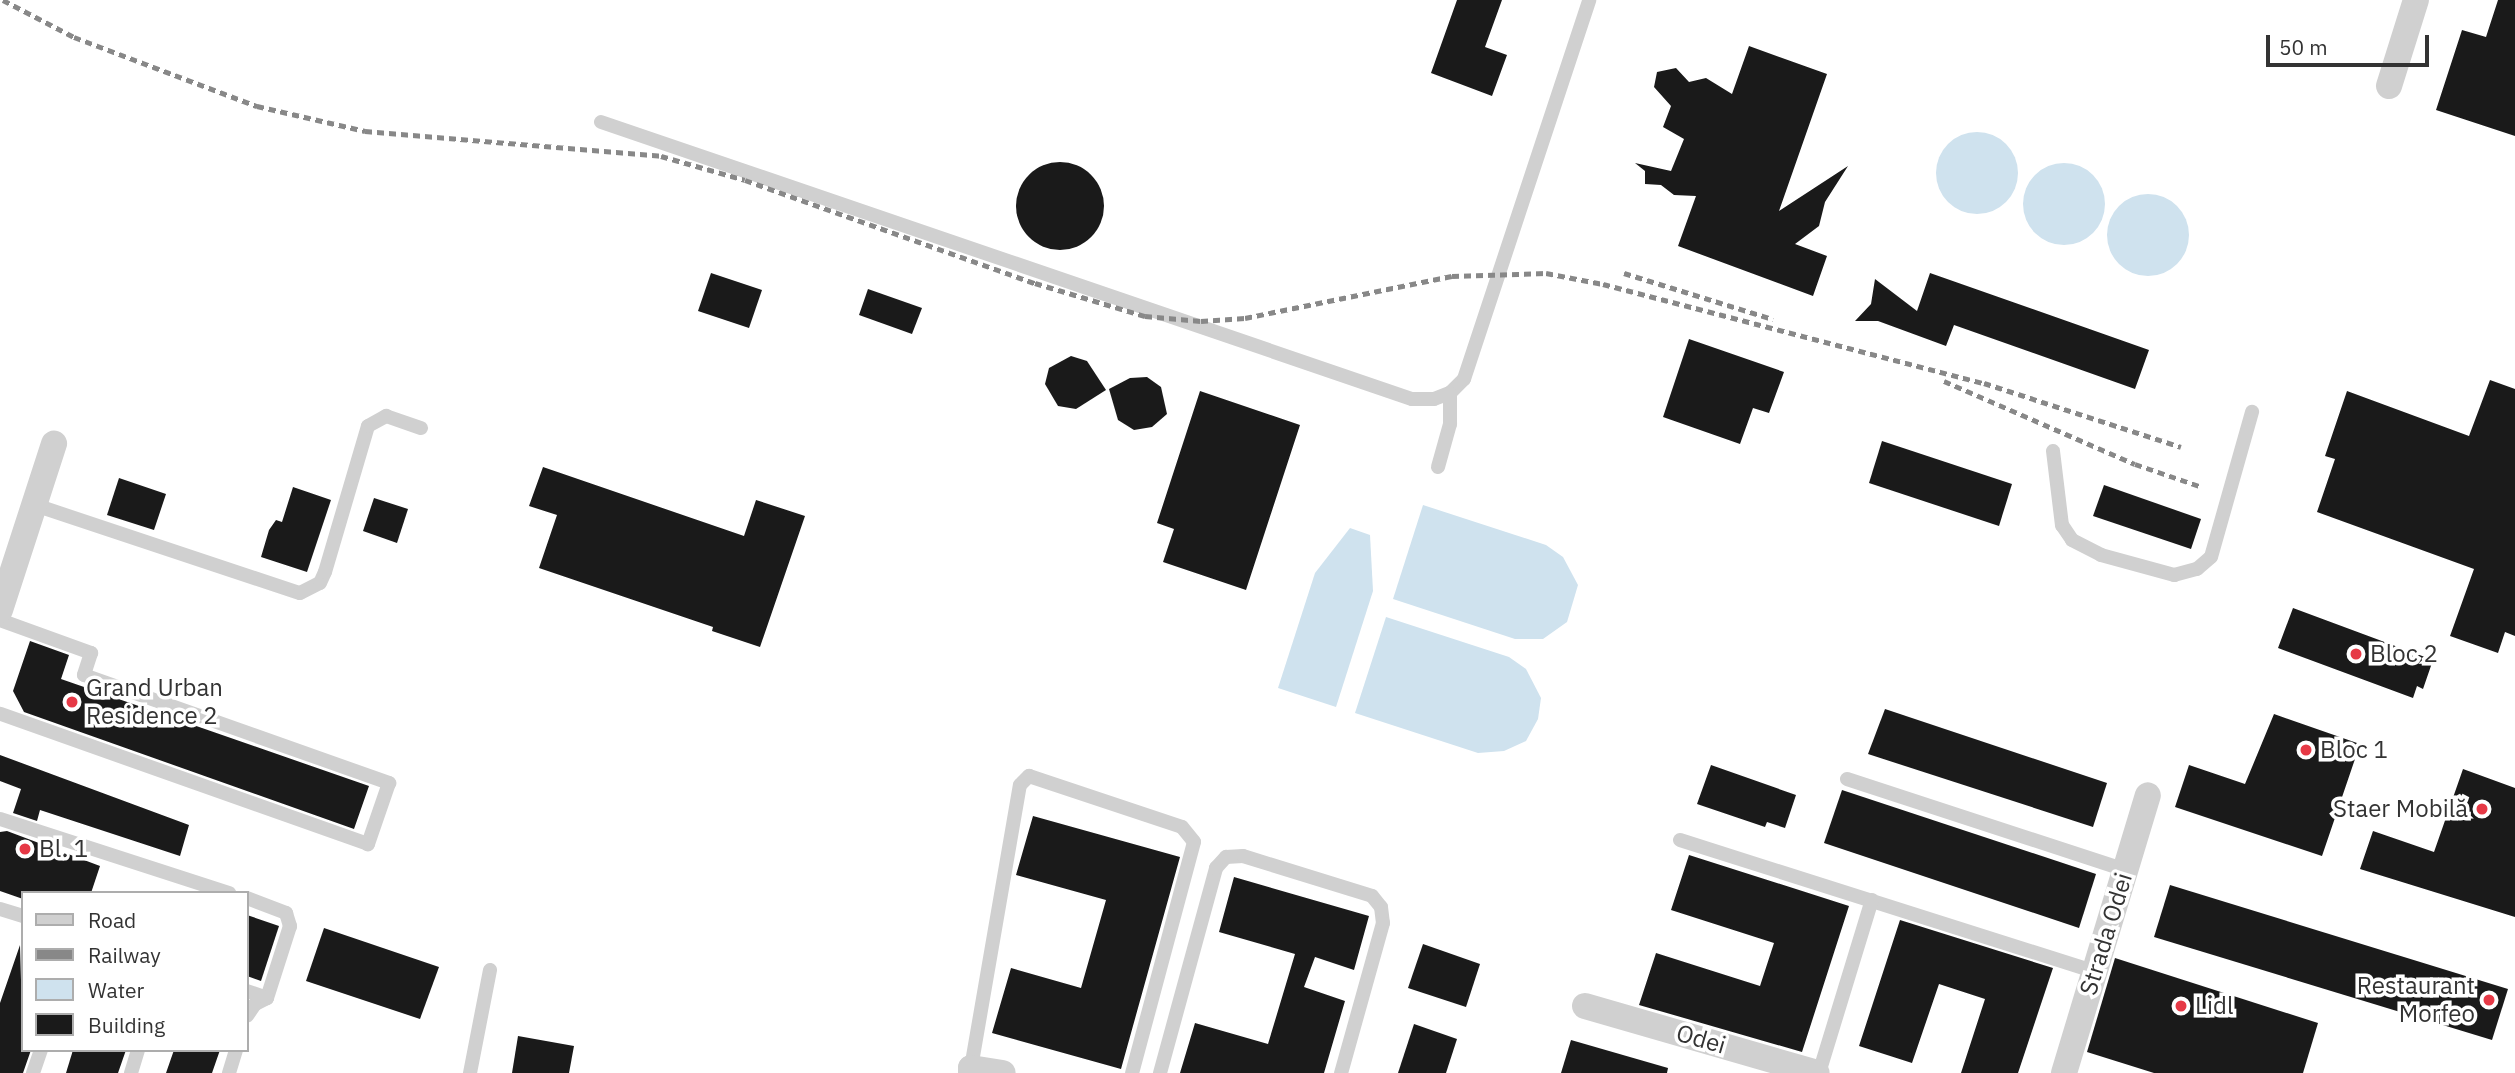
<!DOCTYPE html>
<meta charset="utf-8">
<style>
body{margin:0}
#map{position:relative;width:2515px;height:1073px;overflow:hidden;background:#fff;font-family:"IBM Plex Sans",sans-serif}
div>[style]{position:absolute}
.water>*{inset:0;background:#cfe2ee}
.round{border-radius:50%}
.building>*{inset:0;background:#1a1a1a}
.lane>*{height:14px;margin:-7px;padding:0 7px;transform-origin:7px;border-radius:7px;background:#d0d0d0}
.street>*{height:26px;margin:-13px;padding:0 13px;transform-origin:13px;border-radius:13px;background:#d0d0d0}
.rail>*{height:5px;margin-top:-2.5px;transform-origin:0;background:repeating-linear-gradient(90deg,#888 0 7px,transparent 0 12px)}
.dots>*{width:19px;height:19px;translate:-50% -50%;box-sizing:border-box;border:4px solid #fff;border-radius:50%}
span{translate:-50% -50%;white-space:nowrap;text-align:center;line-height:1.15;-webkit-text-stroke:7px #fff;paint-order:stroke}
.poi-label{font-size:24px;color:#333}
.left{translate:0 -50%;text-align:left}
.right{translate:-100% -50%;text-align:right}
.street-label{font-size:24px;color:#333}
.legend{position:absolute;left:21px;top:891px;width:228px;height:161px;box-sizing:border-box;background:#fff;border:2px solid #adadad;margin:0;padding:9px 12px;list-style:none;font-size:21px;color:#333}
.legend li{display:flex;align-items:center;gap:14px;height:35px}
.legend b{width:35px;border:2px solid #adadad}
.scale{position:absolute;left:2266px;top:35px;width:163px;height:32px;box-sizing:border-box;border:4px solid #333;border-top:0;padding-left:9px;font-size:21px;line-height:24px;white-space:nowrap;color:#333;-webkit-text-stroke:5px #fff;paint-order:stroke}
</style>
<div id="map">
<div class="water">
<div class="round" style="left:1936px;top:132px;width:82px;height:82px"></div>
<div class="round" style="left:2023px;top:163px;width:82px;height:82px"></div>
<div class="round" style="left:2107px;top:194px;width:82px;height:82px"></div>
<div style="clip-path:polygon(1423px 505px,1546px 545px,1563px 557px,1578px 585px,1567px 622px,1543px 639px,1515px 639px,1393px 599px)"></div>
<div style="clip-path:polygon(1350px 528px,1370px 535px,1373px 591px,1336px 707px,1278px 688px,1315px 573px)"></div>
<div style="clip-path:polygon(1386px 617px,1509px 657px,1526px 669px,1541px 698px,1538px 719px,1526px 741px,1504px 751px,1478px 753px,1355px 713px)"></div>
</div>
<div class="building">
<div style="clip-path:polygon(1457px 0,1502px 0,1485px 47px,1507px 55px,1492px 96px,1431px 73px)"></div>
<div style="clip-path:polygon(2498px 0,2515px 0,2515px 136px,2436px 110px,2462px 30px,2486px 37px)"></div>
<div style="clip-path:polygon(1749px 46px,1827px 74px,1779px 211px,1848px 166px,1825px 202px,1819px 226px,1795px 244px,1827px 256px,1813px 296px,1678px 246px,1696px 196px,1674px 195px,1661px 185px,1645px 184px,1645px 171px,1635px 163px,1671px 171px,1684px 139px,1663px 127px,1671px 106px,1654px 87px,1657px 72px,1676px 68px,1689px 82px,1706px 78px,1732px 94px)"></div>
<div class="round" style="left:1016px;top:162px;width:88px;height:88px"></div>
<div style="clip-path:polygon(711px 273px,762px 290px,749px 328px,698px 311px)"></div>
<div style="clip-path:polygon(1930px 273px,2149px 350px,2135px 389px,1954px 325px,1946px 346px,1878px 321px,1855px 321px,1871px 304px,1875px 279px,1917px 311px)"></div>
<div style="clip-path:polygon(868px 289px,922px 308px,912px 334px,859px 315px)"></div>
<div style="clip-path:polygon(1689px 339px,1784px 372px,1769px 413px,1753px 408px,1740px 444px,1663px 417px)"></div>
<div style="clip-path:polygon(1071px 356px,1087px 361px,1106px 390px,1076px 409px,1058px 406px,1045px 384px,1049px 368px)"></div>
<div style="clip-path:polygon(1147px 377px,1161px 387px,1167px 414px,1152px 427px,1134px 430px,1118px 420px,1109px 389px,1130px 378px)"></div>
<div style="clip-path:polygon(2490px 380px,2515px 389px,2515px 636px,2505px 632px,2498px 653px,2450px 636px,2474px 569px,2317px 512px,2335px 459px,2325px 456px,2347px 391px,2469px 436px)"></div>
<div style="clip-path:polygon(1200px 391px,1300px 425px,1246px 590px,1163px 562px,1174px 529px,1157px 523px)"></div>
<div style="clip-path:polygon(1882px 441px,2012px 484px,1999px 526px,1869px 483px)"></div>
<div style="clip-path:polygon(543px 467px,744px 536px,756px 500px,805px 516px,760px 647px,712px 631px,713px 627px,539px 568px,557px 515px,529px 506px)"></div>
<div style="clip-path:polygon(119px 478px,166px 494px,154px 530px,107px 515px)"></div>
<div style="clip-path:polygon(2104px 485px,2201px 519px,2191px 549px,2093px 516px)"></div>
<div style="clip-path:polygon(293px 487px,331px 500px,307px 572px,261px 557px,269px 530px,276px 520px,282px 522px)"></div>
<div style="clip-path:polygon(374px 498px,408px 509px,397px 543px,363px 531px)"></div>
<div style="clip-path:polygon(2293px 608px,2433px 660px,2423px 689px,2417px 686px,2413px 698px,2278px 648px)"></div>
<div style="clip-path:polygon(30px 641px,69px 655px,61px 679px,369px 786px,354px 829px,24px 712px,13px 691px)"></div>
<div style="clip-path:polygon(1885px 709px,2107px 783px,2093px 827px,1868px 754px)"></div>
<div style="clip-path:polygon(2274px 714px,2357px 743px,2351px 757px,2355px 759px,2322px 856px,2175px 807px,2189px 765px,2245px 784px)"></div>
<div style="clip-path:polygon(0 755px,189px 825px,180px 856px,40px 810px,37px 821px,13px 813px,21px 789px,0 781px)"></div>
<div style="clip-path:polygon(1711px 765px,1796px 795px,1785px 828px,1767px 822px,1765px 827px,1697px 804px)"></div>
<div style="clip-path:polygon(2463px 769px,2515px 788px,2515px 917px,2360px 869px,2373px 831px,2434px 852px)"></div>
<div style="clip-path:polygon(1842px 790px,2096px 874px,2079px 928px,1824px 843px)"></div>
<div style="clip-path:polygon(1033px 816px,1180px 857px,1121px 1069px,992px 1033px,1011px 968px,1081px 988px,1106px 900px,1016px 875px)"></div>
<div style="clip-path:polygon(7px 831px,100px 866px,91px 893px,23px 893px,23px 899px,0 891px,0 832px)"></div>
<div style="clip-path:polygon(1689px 855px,1849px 906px,1802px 1052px,1639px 1005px,1656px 953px,1760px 986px,1774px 943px,1671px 910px)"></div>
<div style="clip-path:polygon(1234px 877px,1369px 916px,1354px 970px,1315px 957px,1304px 987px,1345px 1001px,1324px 1073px,1180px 1073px,1195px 1023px,1268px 1044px,1295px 954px,1219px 932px)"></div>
<div style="clip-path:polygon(2170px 885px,2508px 989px,2492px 1040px,2154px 937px)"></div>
<div style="clip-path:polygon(247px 915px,279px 926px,261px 981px,247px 976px)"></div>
<div style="clip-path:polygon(1900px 920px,2053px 968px,2018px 1073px,1961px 1073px,1985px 999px,1939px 984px,1912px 1063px,1859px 1046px)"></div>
<div style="clip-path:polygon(324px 928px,439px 967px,420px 1019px,306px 981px)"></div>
<div style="clip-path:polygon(1423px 944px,1480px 964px,1466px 1007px,1408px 988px)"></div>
<div style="clip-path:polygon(20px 945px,23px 1050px,31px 1050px,23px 1073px,0 1073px,0 1003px)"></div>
<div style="clip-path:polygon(2115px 958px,2318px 1023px,2303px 1073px,2154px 1073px,2087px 1052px)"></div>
<div style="clip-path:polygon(1414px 1024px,1457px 1039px,1446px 1073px,1398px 1073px)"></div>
<div style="clip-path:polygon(518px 1036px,574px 1046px,569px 1073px,512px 1073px)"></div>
<div style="clip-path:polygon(1571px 1040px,1668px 1068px,1667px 1073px,1561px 1073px)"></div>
<div style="clip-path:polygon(73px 1050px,126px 1050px,118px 1073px,66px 1073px)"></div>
<div style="clip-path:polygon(174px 1050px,220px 1050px,212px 1073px,166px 1073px)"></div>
</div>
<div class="lane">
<div style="left:601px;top:122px;width:857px;rotate:18.86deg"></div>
<div style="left:1412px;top:399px;width:22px"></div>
<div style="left:1434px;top:399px;width:17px;rotate:-21deg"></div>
<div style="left:1450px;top:393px;width:20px;rotate:-45deg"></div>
<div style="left:1464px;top:379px;width:399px;rotate:-71.7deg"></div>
<div style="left:2053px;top:451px;width:75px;rotate:83.1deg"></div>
<div style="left:2062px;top:525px;width:18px;rotate:56deg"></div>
<div style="left:2072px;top:540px;width:33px;rotate:27deg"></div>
<div style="left:2101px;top:555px;width:76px;rotate:15.3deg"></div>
<div style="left:2174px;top:575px;width:24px;rotate:-15deg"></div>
<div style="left:2197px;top:569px;width:18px;rotate:-41deg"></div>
<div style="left:2211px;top:557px;width:151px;rotate:-74.2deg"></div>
<div style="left:1438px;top:467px;width:45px;rotate:-74.4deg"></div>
<div style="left:1450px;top:424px;width:31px;rotate:-90deg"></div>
<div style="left:35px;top:505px;width:279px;rotate:18.4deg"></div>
<div style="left:300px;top:593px;width:22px;rotate:-27deg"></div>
<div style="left:320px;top:583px;width:12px;rotate:-66deg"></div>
<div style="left:325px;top:572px;width:152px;rotate:-73.6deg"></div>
<div style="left:368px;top:426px;width:21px;rotate:-29deg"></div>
<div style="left:386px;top:416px;width:37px;rotate:19deg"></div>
<div style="left:0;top:620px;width:97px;rotate:19.9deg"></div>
<div style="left:91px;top:653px;width:23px;rotate:108deg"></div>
<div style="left:84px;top:675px;width:324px;rotate:19.5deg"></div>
<div style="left:389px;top:783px;width:65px;rotate:109deg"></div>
<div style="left:368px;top:844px;width:390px;rotate:-160.5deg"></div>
<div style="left:1847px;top:779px;width:293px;rotate:18.1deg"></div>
<div style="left:0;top:819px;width:241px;rotate:17.9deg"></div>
<div style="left:1680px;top:840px;width:434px;rotate:17.6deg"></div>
<div style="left:247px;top:898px;width:42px;rotate:21deg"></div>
<div style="left:286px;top:913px;width:14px;rotate:73deg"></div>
<div style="left:290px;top:926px;width:76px;rotate:107.7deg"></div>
<div style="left:267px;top:998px;width:13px;rotate:153deg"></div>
<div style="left:255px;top:1004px;width:14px;rotate:124deg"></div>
<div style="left:0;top:909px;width:24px;rotate:17deg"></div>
<div style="left:247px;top:991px;width:21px;rotate:19deg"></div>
<div style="left:971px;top:1068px;width:287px;rotate:-80.2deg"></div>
<div style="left:1020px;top:785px;width:13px;rotate:-45deg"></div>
<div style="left:1029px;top:776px;width:161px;rotate:18.4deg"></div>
<div style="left:1182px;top:827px;width:19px;rotate:51deg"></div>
<div style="left:1194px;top:842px;width:239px;rotate:105deg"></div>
<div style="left:33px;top:1073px;width:24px;rotate:-71deg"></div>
<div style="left:131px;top:1073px;width:24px;rotate:-73deg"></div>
<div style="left:229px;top:1073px;width:24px;rotate:-73deg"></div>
<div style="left:470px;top:1073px;width:105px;rotate:-79deg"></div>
<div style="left:1160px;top:1073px;width:213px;rotate:-74.7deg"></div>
<div style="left:1216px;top:868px;width:15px;rotate:-48deg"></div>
<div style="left:1226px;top:857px;width:17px;rotate:-3deg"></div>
<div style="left:1243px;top:856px;width:135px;rotate:17.2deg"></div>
<div style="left:1372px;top:896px;width:14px;rotate:51deg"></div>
<div style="left:1381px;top:907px;width:16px;rotate:83deg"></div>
<div style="left:1383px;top:923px;width:156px;rotate:105.6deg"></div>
<div style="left:1819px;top:1073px;width:181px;rotate:-73deg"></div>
</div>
<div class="street">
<div style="left:2389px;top:86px;width:90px;rotate:-72.6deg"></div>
<div style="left:0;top:610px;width:175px;rotate:-72deg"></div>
<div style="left:1585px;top:1006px;width:241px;rotate:16.1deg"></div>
<div style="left:971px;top:1073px;width:5px;rotate:-90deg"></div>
<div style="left:971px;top:1068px;width:32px;rotate:9deg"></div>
<div style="left:2064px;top:1073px;width:290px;rotate:-73.2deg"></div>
</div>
<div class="rail">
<div style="left:3px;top:0;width:80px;rotate:27.5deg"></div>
<div style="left:74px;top:37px;width:196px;rotate:20.7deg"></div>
<div style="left:257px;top:106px;width:111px;rotate:13deg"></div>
<div style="left:365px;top:131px;width:297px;rotate:4.8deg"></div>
<div style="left:661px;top:156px;width:87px;rotate:15.9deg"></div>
<div style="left:745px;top:180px;width:308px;rotate:19.6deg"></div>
<div style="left:1035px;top:283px;width:115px;rotate:16.7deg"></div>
<div style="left:1145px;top:316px;width:56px;rotate:5.1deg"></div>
<div style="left:1201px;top:321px;width:44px;rotate:-3.9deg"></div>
<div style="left:1245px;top:318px;width:211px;rotate:-11.5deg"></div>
<div style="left:1452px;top:276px;width:94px;rotate:-1.8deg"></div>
<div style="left:1546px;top:273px;width:58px;rotate:10.9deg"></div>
<div style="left:1603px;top:284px;width:394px;rotate:14.6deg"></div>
<div style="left:1984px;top:383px;width:207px;rotate:18deg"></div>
<div style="left:1624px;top:273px;width:156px;rotate:17.2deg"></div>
<div style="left:1944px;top:381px;width:208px;rotate:23.5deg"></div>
<div style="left:2135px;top:464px;width:71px;rotate:18.9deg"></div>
</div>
<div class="dots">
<div style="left:2356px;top:654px;background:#e63946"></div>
<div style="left:72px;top:702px;background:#e63946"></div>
<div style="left:2306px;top:750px;background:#e63946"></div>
<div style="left:2482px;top:809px;background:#e63946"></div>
<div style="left:25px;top:849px;background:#e63946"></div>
<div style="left:2489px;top:1000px;background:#e63946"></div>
<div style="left:2181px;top:1006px;background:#e63946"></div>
</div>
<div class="poi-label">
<span class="left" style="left:2370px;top:654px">Bloc 2</span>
<span class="left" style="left:86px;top:702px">Grand Urban<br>Residence 2</span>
<span class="left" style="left:2320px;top:750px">Bloc 1</span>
<span class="right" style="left:2468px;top:809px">Staer Mobilă</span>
<span class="left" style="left:39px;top:849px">Bl. 1</span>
<span class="right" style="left:2475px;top:1000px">Restaurant<br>Morfeo</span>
<span class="left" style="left:2195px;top:1006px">Lidl</span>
</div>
<div class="street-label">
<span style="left:2106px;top:934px;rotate:-73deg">Strada Odei</span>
<span style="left:1701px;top:1039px;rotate:16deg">Odei</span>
</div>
<ul class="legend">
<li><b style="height:9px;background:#d0d0d0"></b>Road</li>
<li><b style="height:9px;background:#888"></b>Railway</li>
<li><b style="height:19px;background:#cfe2ee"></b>Water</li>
<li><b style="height:19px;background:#1a1a1a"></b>Building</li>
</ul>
<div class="scale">50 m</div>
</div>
